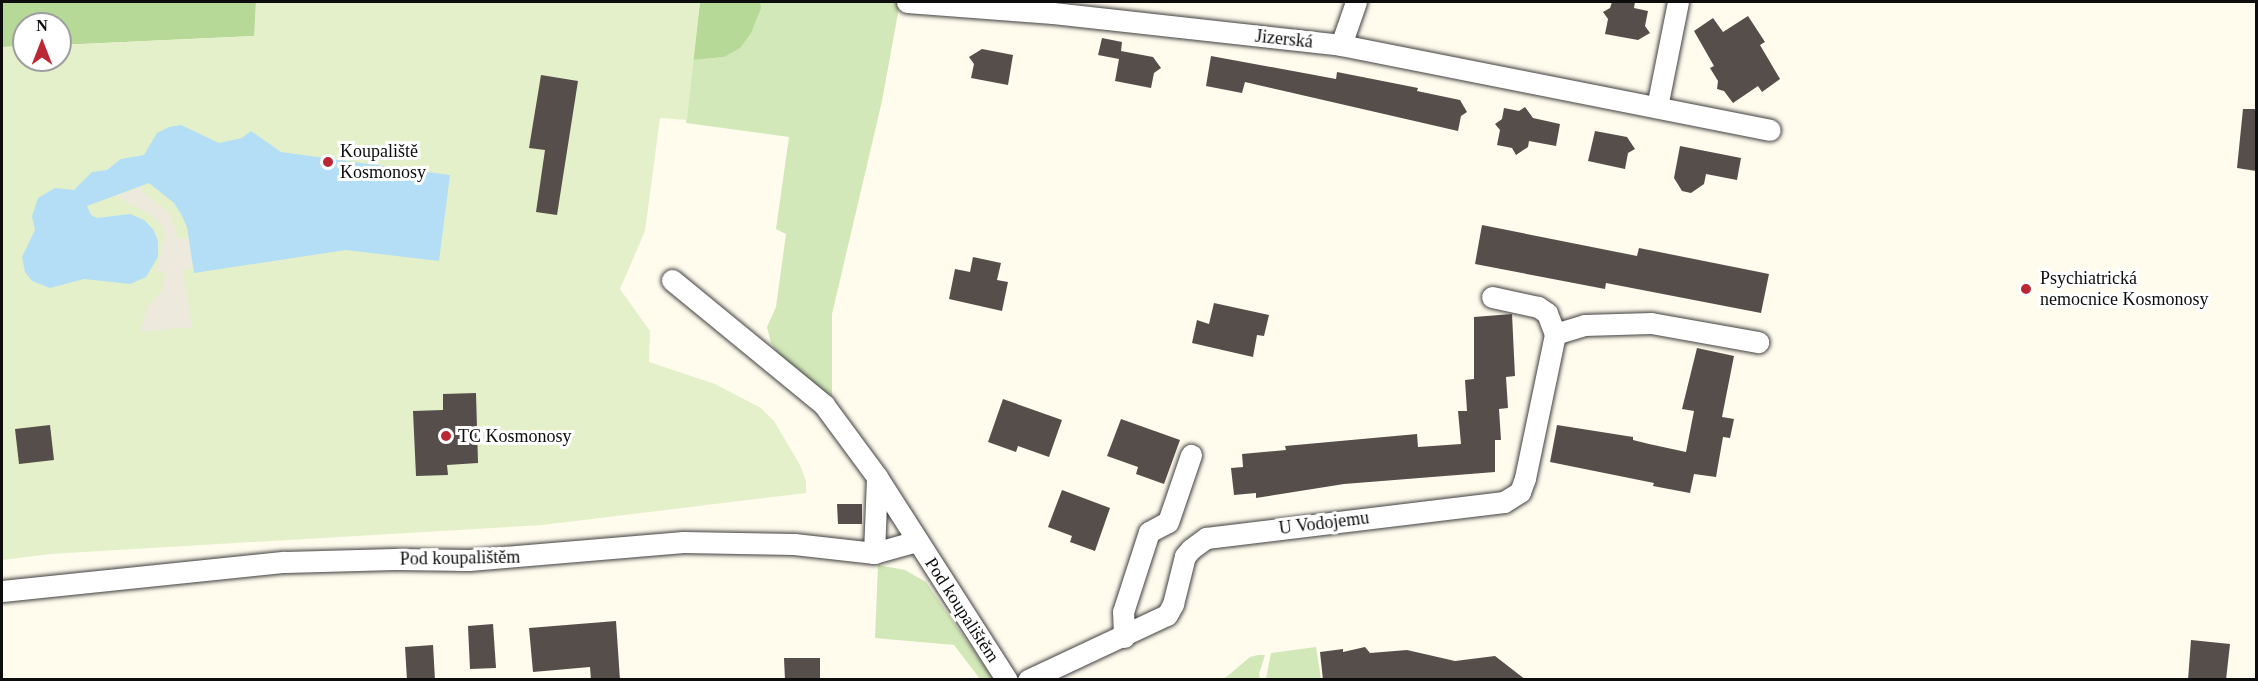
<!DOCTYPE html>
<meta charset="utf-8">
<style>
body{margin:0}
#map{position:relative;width:2258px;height:681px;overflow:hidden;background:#fffbed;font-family:Georgia,serif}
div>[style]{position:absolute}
.green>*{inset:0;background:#d2e8b8}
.forest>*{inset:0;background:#b7d997}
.pitch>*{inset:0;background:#e4f0ca}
.plaza>*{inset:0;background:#eee9dd}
.water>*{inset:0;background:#b3def5}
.building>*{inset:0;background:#564e4a}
.roads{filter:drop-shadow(0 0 2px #404040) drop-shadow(0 0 2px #404040)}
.street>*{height:21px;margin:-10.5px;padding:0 10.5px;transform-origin:10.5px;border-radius:10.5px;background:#fff}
.dots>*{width:16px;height:16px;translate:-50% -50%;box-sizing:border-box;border:3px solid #fff;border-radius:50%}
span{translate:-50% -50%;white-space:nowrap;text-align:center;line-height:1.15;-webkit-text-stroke:6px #fff;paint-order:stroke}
.street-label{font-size:18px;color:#0d0d0d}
.poi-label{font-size:18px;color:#0d0d0d}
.left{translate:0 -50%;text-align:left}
.frame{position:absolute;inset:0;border:3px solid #0d0d0d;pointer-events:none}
.north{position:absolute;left:12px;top:12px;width:60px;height:60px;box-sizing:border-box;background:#fff;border:2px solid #9e9e9e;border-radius:50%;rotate:0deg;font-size:16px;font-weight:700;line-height:24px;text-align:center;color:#0d0d0d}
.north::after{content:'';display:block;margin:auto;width:21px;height:27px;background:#bb2733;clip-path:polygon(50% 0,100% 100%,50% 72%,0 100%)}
</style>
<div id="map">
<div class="green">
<div style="clip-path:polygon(760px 2px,900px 2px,882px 101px,832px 314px,832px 401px,783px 360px,771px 343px,767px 327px,776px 307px,786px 234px,776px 229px,789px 137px,686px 123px,693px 60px,724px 57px,760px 8px)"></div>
<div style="clip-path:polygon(878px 565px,905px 570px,926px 582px,993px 679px,980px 679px,954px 645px,875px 638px)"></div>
<div style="clip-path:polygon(1316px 647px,1321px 679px,1266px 679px,1271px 653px)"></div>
<div style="clip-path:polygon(1258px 655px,1265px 655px,1259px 674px,1260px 679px,1224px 679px,1250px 657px)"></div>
</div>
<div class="forest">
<div style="clip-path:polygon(2px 2px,256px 2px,255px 36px,60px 45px,60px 24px,24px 24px,24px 46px,2px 47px)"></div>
<div style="clip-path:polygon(700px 2px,760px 2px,761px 8px,751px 33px,740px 48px,724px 57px,693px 60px)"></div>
</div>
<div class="pitch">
<div style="clip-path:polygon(256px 2px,700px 2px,687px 120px,660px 118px,645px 231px,620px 289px,650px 331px,649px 362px,715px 384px,761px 408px,774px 421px,800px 465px,806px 481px,806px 493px,542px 525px,50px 554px,2px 560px,2px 47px,24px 46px,24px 60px,60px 60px,60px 45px,254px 36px)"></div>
</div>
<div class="plaza">
<div style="clip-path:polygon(141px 187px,143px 192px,169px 213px,178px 238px,189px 239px,194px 268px,185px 270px,183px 275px,192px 327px,140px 332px,148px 307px,164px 287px,165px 272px,156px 270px,161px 256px,162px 242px,166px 240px,163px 227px,152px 216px,116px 196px)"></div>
</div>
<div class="water">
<div style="clip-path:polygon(181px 125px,219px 143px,242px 138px,251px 131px,281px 152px,450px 175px,439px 261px,346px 250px,194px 273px,187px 227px,181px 214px,174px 203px,149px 183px,87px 206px,91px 215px,97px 218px,130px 214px,144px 220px,153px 229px,158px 241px,158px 257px,146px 277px,130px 284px,84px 279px,50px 288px,32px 281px,25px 272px,22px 257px,35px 230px,32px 216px,38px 198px,55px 188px,74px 190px,92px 172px,107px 170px,121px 159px,144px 155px,157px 133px,169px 127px)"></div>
</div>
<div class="building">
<div style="clip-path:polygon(1612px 2px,1635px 2px,1634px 8px,1648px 11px,1645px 26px,1650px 33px,1638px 40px,1605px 34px,1608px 19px,1603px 12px,1610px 8px)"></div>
<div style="clip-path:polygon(1748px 16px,1765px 42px,1760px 45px,1780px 79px,1762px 92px,1758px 86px,1733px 103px,1724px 91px,1717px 89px,1718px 81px,1710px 68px,1714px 66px,1694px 31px,1713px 18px,1723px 32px)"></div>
<div style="clip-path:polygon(1102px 38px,1122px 42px,1121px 51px,1153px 57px,1161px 68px,1154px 73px,1151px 88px,1115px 81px,1119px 59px,1098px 55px)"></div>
<div style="clip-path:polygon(982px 49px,1013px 55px,1008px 85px,971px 78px,974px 64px,969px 57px)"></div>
<div style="clip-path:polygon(1211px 56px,1336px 79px,1337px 72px,1418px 88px,1417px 91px,1460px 100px,1467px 112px,1461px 116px,1458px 131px,1245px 82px,1242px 93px,1206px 86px)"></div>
<div style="clip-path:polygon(541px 75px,578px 81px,557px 215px,536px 212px,545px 150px,529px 148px)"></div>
<div style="clip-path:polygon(1525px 107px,1533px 118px,1560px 124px,1556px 146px,1529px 141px,1528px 147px,1516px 155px,1512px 148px,1497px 145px,1500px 130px,1495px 124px,1502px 119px,1504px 108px,1519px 111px)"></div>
<div style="clip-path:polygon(2243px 109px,2256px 109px,2256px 171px,2237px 168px)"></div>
<div style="clip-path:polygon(1595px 131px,1627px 137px,1635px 149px,1628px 153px,1625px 169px,1588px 161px)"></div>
<div style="clip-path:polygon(1680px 146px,1741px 158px,1737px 180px,1706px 174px,1704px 184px,1691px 193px,1682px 191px,1674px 178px)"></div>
<div style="clip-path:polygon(1482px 225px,1637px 256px,1639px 248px,1769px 274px,1761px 313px,1606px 283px,1605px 289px,1475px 264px)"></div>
<div style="clip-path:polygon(973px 257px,1001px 263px,997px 280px,1008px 282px,1002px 311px,949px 299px,955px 269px,970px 272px)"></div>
<div style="clip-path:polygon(1214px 303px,1269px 315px,1264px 336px,1257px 335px,1253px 357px,1192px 343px,1197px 320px,1209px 324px)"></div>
<div style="clip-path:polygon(1512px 314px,1515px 376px,1506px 377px,1508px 408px,1499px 409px,1501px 440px,1495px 440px,1495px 472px,1344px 484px,1256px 498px,1256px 493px,1234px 495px,1231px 468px,1243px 467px,1242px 454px,1286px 450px,1285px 446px,1417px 434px,1418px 447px,1461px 444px,1458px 411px,1467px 411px,1465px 380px,1474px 379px,1474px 317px)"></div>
<div style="clip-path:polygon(1697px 348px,1734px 356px,1722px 417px,1734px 419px,1730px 438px,1723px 437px,1716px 477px,1694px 474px,1690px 493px,1653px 486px,1654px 483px,1550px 462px,1557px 425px,1633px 437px,1633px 440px,1649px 444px,1686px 452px,1694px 411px,1682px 409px)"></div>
<div style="clip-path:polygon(476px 393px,478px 463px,447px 465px,448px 475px,416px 476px,413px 411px,443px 410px,443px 394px)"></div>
<div style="clip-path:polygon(1003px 399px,1062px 420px,1049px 457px,1018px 446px,1016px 452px,988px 442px)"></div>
<div style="clip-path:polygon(1121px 419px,1180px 440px,1164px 484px,1136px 474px,1138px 467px,1107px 456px)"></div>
<div style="clip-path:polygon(50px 425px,54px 460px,19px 464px,15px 429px)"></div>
<div style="clip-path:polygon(1062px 490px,1110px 508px,1095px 551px,1070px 542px,1072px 536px,1048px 527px)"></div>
<div style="clip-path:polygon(837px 504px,862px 504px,862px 524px,838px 524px)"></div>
<div style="clip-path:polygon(616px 621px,620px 680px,591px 680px,590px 667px,533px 672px,529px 628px)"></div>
<div style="clip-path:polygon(493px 624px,496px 668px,470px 669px,468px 626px)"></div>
<div style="clip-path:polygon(2191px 640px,2230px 644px,2226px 680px,2188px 680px)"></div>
<div style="clip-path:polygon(433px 645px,435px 680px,407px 680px,405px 647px)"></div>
<div style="clip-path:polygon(1365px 647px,1370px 653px,1407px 650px,1455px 661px,1495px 656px,1526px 680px,1323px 680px,1320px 652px,1343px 649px,1343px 652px)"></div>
<div style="clip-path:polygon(784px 658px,820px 658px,820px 680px,785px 680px)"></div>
</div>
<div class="roads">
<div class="street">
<div style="left:907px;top:2px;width:146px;rotate:4.3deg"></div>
<div style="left:1053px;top:13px;width:290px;rotate:6.3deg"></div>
<div style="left:1341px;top:45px;width:437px;rotate:11.2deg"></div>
<div style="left:1341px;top:45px;width:46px;rotate:-70.8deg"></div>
<div style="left:1657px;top:107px;width:107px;rotate:-78.7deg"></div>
<div style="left:672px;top:280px;width:197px;rotate:39.4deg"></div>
<div style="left:824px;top:405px;width:89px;rotate:53.6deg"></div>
<div style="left:877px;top:477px;width:241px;rotate:57.4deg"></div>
<div style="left:1555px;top:334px;width:30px;rotate:-17deg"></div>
<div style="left:1584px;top:325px;width:67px;rotate:-1.7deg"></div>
<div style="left:1651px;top:323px;width:109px;rotate:10.1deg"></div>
<div style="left:874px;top:553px;width:76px;rotate:-87.7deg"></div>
<div style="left:2px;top:591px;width:284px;rotate:-5.9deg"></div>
<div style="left:285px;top:562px;width:110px;rotate:-1.6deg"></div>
<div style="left:395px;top:559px;width:74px;rotate:0.8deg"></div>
<div style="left:469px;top:560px;width:215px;rotate:-4.8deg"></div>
<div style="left:683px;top:542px;width:111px;rotate:1deg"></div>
<div style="left:794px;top:544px;width:81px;rotate:6.4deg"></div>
<div style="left:874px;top:553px;width:45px;rotate:-15.6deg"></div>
<div style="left:1124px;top:637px;width:25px;rotate:-92deg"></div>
<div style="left:1123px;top:612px;width:84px;rotate:-72deg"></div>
<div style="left:1149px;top:532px;width:21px;rotate:-28deg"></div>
<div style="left:1168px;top:522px;width:71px;rotate:-71.1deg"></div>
<div style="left:1028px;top:680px;width:153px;rotate:-25.1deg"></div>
<div style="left:1167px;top:615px;width:13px;rotate:-61deg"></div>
<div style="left:1173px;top:604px;width:49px;rotate:-76deg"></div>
<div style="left:1185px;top:556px;width:9px;rotate:-49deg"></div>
<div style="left:1191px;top:549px;width:19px;rotate:-36deg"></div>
<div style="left:1206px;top:538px;width:300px;rotate:-6.9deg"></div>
<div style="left:1504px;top:502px;width:19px;rotate:-32deg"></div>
<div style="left:1520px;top:492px;width:15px;rotate:-70deg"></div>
<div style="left:1525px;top:478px;width:147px;rotate:-78.2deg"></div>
<div style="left:1555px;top:334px;width:22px;rotate:-111deg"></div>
<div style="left:1547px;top:313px;width:11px;rotate:-146deg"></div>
<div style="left:1538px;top:307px;width:47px;rotate:-167.7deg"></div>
</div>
</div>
<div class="dots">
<div style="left:328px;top:162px;background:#bb2733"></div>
<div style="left:2026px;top:289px;background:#bb2733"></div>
<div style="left:446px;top:436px;background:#bb2733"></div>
</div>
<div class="street-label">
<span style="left:1284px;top:39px;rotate:6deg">Jizerská</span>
<span style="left:1324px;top:523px;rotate:-7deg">U Vodojemu</span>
<span style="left:460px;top:558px;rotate:-1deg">Pod koupalištěm</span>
<span style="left:962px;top:610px;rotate:57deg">Pod koupalištěm</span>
</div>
<div class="poi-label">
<span class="left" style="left:340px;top:162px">Koupaliště<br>Kosmonosy</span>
<span class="left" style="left:2040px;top:289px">Psychiatrická<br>nemocnice Kosmonosy</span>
<span class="left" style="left:458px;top:436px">TC Kosmonosy</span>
</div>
<div class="frame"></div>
<div class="north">N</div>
</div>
